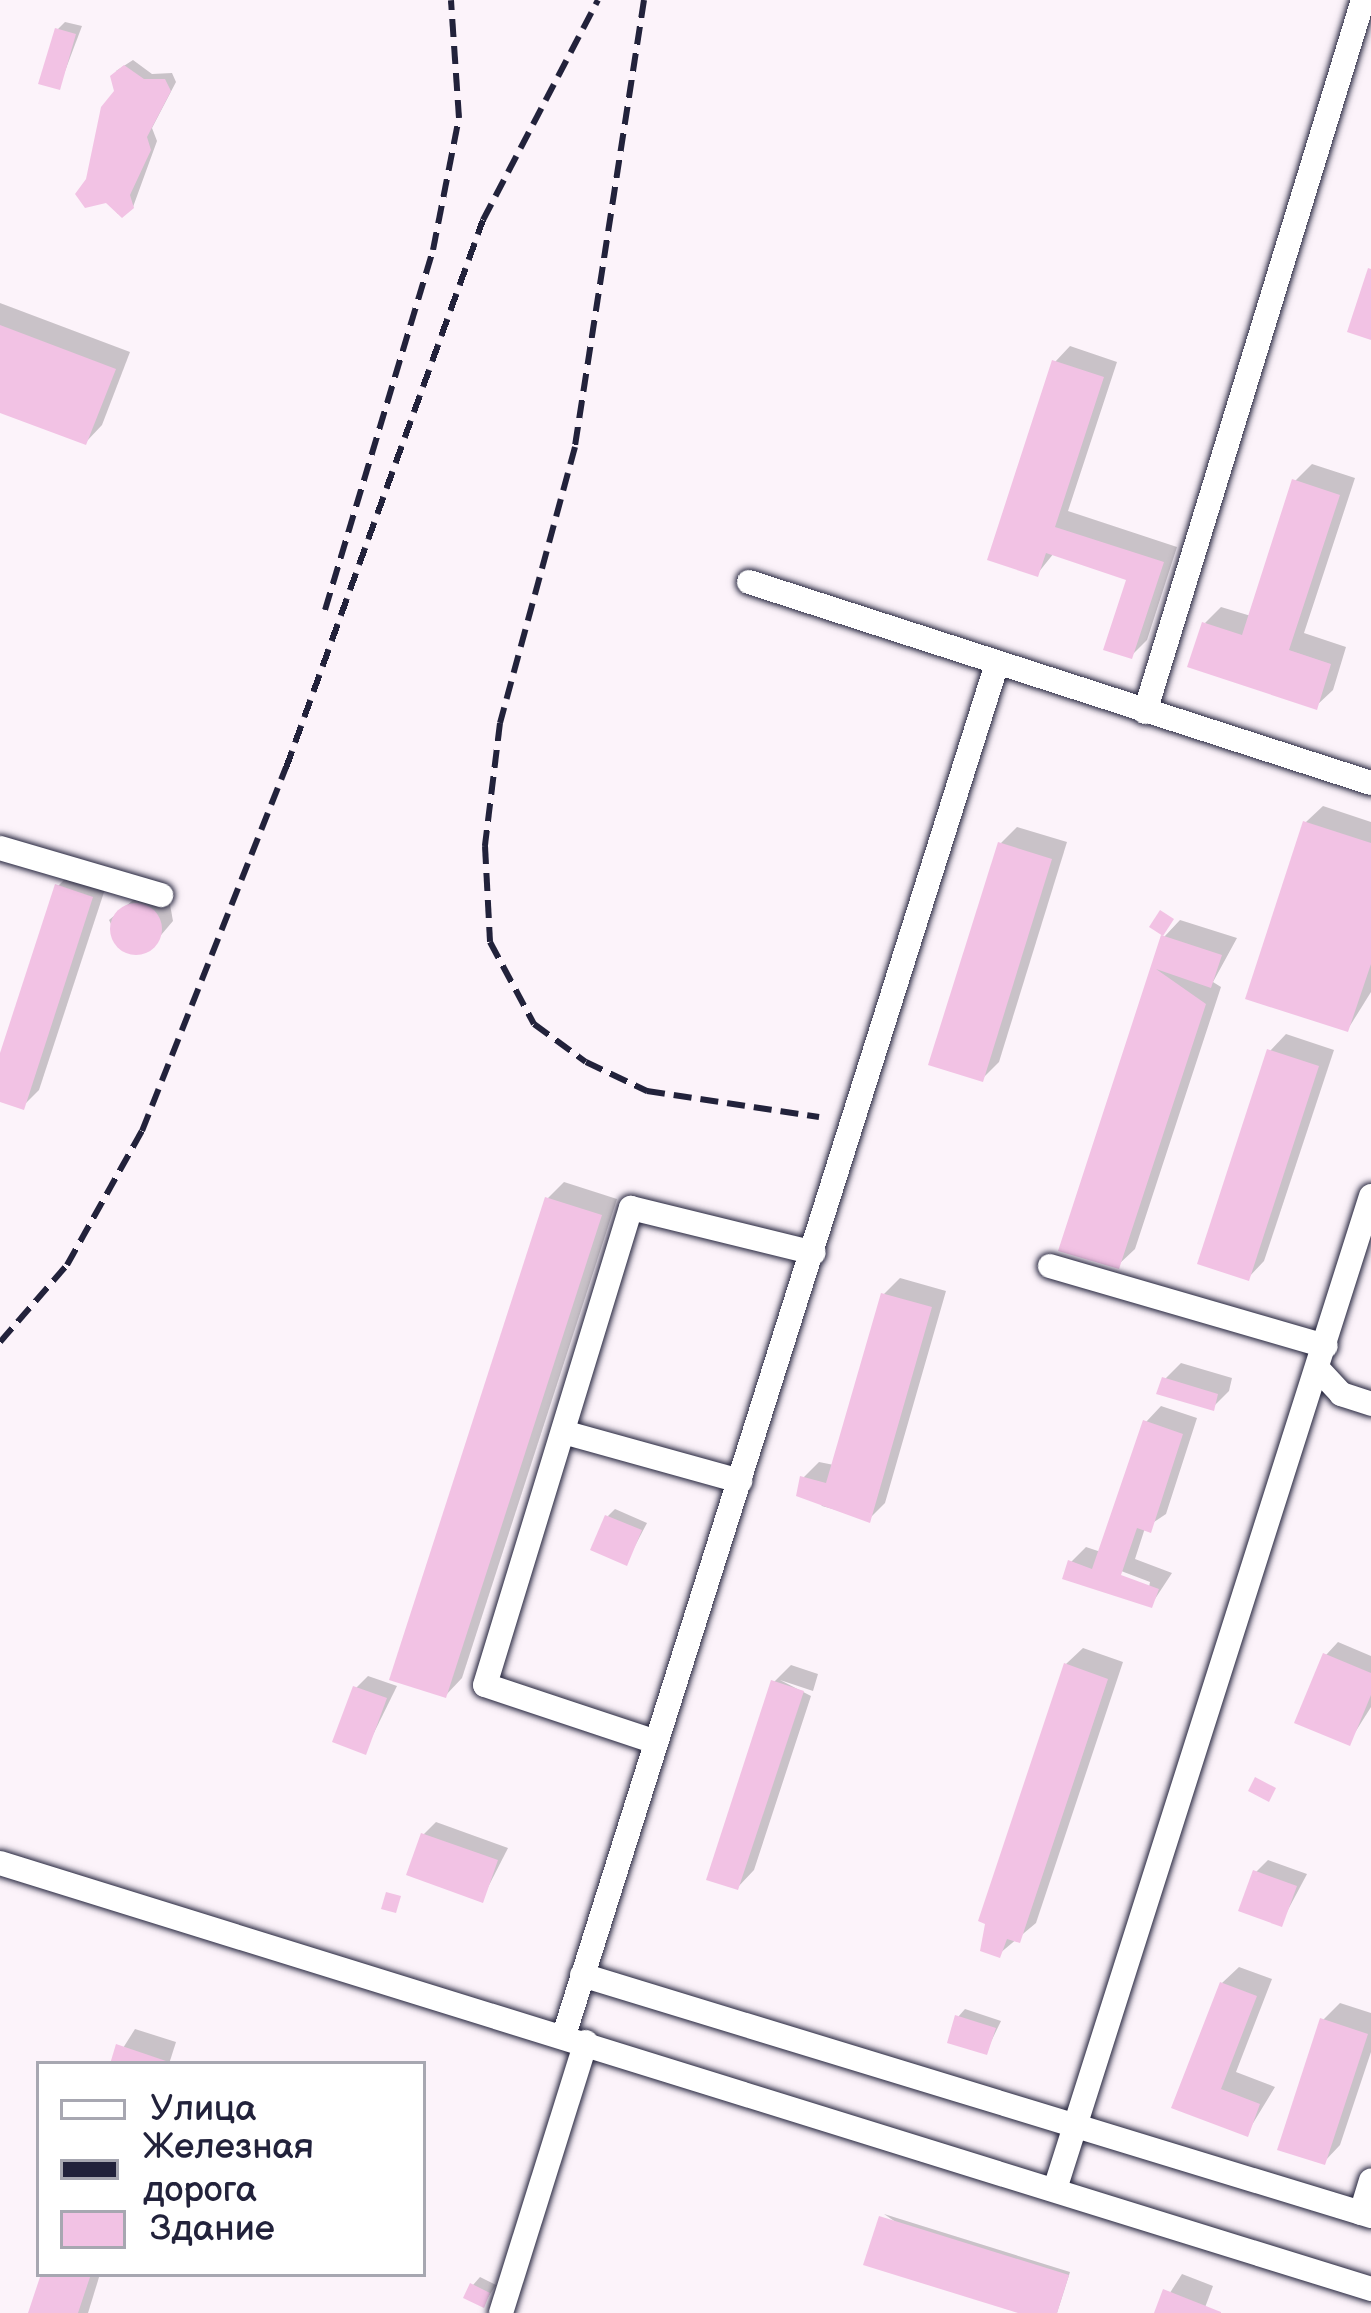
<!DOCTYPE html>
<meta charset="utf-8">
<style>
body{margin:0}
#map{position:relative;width:1371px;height:2313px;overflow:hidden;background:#fcf3fa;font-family:"Balsamiq Sans",sans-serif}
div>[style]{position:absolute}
.shadow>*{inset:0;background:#0003}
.building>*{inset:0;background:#f2c2e4}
.round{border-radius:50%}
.roads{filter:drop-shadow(0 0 3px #22223b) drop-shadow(0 0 3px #22223b)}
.minor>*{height:24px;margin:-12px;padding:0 12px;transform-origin:12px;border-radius:12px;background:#fff}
.rail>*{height:6px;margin-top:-3px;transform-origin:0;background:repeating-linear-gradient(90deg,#22223b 0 18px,transparent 0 27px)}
span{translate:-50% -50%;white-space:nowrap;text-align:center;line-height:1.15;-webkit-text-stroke:9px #fff;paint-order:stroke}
.legend{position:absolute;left:36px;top:2061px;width:390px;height:216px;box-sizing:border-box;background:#fff;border:3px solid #a7a7b1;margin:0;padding:15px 21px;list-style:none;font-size:36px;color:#22223b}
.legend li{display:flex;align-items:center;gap:24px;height:60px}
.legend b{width:60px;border:3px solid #a7a7b1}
</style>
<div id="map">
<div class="shadow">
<div style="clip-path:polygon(65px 22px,82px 26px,59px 87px,58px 29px)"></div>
<div style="clip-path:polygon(133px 60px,152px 74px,172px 73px,176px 82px,152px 128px,157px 141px,133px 207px,118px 214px,107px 200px,127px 82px,116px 71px)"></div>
<div style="clip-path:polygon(0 303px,130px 352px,102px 425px,86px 442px,0 409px)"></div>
<div style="clip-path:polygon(1070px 346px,1117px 362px,1068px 511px,1177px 547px,1147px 640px,1131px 656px,1130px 578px,1054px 553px,1038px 573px,1055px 362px)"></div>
<div style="clip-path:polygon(1312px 464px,1355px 478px,1304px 633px,1346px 647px,1333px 690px,1316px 706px,1205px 623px,1221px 607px,1251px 616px,1295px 481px)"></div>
<div style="clip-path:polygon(1323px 806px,1371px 822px,1371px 992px,1348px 1029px,1306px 822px)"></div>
<div style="clip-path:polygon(1017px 827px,1067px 842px,999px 1062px,982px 1079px,1000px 844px)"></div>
<div style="clip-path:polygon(75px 869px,108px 880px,39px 1090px,23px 1106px,0 1099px,0 1062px,58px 886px)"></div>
<div style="clip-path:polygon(143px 892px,169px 899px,173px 921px,150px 948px,121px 945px,109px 920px)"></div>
<div style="clip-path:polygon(1180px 920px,1237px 938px,1213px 982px,1221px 987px,1135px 1249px,1118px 1265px,1062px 1249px,1164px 937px)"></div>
<div style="clip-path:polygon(1286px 1034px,1334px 1050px,1264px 1261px,1248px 1278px,1270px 1051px)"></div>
<div style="clip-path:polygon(564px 1182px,617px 1199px,462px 1678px,446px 1695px,548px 1198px)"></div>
<div style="clip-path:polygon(900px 1278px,946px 1291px,885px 1503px,869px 1519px,822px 1506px,803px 1478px,819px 1462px,834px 1465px,884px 1294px)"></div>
<div style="clip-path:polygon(1181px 1363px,1232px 1378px,1229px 1391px,1213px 1407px,1165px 1379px)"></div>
<div style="clip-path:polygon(evenodd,1161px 1406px,1197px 1418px,1166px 1514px,1145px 1528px,1135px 1559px,1172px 1573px,1151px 1605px,1071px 1562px,1086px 1547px,1101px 1552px,1146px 1422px,1161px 1406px,1108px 1566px,1150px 1582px,1149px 1587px,1106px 1572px,1108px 1566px)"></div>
<div style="clip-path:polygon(615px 1509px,647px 1523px,626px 1563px,608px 1516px)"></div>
<div style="clip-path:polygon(1338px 1642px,1371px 1656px,1371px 1707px,1349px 1742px,1326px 1655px)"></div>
<div style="clip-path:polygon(1083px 1648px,1123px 1662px,1036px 1923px,999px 1954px,1066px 1664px)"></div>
<div style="clip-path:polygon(791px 1665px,818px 1674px,813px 1691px,780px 1680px,811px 1696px,754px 1870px,738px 1887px,774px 1682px)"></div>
<div style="clip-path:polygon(368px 1676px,397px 1686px,365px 1751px,356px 1688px)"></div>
<div style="clip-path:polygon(436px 1822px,508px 1848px,482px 1899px,423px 1835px)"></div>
<div style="clip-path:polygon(1268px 1860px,1307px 1874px,1281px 1923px,1256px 1872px)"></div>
<div style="clip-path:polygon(1239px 1967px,1272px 1979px,1236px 2072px,1275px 2087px,1247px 2133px,1175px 2106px,1222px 1983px)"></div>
<div style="clip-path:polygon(1340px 2003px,1371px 2013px,1371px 2052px,1340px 2145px,1324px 2162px,1323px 2020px)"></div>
<div style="clip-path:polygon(965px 2009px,1001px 2021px,986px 2052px,958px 2017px)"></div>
<div style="clip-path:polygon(135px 2029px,176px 2042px,169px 2064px,113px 2064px)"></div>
<div style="clip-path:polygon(884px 2214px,1070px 2272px,1057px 2313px,1028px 2313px)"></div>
<div style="clip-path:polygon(44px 2274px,100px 2274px,88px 2313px,31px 2313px)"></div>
<div style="clip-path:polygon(1182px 2274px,1213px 2286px,1203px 2313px,1157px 2313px)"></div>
<div style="clip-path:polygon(480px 2277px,496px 2285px,483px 2305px,473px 2285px)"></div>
</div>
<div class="building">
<div style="clip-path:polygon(55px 28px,76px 34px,60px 90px,38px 84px)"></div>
<div style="clip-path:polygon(124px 65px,144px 79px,165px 79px,171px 91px,147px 137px,151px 150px,130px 195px,134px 208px,122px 218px,106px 203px,85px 208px,75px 194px,86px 179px,101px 107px,114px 91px,110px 76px)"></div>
<div style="clip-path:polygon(1368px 268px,1371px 269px,1371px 340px,1347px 332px)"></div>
<div style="clip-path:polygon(0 325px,116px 369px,86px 445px,0 413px)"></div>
<div style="clip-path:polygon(1052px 360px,1104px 377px,1055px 527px,1164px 562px,1132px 659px,1103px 650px,1126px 580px,1046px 553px,1038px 577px,987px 560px)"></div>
<div style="clip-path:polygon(1292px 479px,1340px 495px,1289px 650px,1331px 664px,1317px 710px,1187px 667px,1202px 622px,1242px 635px)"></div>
<div style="clip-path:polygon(1303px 821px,1371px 843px,1371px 964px,1348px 1032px,1245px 999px)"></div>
<div style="clip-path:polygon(998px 842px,1052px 859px,983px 1082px,928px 1065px)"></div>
<div style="clip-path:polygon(55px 884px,93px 897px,24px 1110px,0 1102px,0 1053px)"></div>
<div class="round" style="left:110px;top:903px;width:52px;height:52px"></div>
<div style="clip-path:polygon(1160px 910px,1174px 919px,1163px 936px,1149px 927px)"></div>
<div style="clip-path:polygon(1161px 935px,1222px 955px,1211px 988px,1156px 969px,1206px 1004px,1119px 1269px,1058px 1251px)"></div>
<div style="clip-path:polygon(1267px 1049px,1319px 1066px,1249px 1281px,1197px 1264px)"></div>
<div style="clip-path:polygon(545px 1197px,602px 1215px,446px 1698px,389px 1680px)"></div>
<div style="clip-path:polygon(881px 1293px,932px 1307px,870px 1523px,796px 1496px,800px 1476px,826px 1483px)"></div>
<div style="clip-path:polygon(1162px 1377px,1218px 1394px,1214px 1411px,1156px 1394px)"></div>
<div style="clip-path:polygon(1143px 1420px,1183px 1434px,1151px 1533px,1137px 1528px,1121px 1575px,1159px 1589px,1152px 1608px,1062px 1579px,1068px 1560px,1092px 1569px)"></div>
<div style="clip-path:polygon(605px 1515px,642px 1530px,627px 1566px,590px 1550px)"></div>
<div style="clip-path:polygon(1323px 1653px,1371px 1673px,1371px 1695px,1350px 1746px,1294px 1723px)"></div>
<div style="clip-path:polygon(1064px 1663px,1108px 1679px,1020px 1943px,1007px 1939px,1000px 1958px,980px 1951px,985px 1924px,978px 1921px)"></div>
<div style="clip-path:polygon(771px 1680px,804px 1691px,738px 1890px,706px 1880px)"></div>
<div style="clip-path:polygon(353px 1686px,387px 1698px,366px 1755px,332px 1742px)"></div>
<div style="clip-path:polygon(1255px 1777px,1276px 1788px,1269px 1802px,1248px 1791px)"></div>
<div style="clip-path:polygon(421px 1833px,498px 1860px,483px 1903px,406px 1875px)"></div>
<div style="clip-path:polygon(1253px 1870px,1297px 1886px,1282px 1927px,1238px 1911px)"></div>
<div style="clip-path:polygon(386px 1892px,401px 1896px,396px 1913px,381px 1909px)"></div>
<div style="clip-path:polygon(1220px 1982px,1257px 1996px,1221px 2089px,1260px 2104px,1248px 2137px,1171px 2108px)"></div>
<div style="clip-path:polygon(955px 2015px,996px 2028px,987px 2055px,947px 2043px)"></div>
<div style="clip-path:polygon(1320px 2018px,1368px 2034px,1325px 2165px,1277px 2150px)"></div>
<div style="clip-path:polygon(116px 2044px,166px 2061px,166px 2064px,110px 2064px)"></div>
<div style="clip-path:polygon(879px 2216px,1069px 2275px,1057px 2313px,1018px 2313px,863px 2265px)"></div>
<div style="clip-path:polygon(41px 2274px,91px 2274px,78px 2313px,28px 2313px)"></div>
<div style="clip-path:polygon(470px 2283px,490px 2293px,484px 2308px,463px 2298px)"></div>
<div style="clip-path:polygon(1163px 2289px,1221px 2312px,1221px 2313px,1154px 2313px)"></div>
</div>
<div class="roads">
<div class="minor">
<div style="left:749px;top:582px;width:654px;rotate:17.91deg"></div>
<div style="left:1145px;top:712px;width:745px;rotate:-72.98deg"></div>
<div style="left:0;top:848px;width:168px;rotate:16.3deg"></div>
<div style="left:1050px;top:1266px;width:287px;rotate:16.2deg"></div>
<div style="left:1319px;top:1370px;width:33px;rotate:47deg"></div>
<div style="left:1341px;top:1394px;width:32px;rotate:18deg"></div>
<div style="left:563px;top:1432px;width:184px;rotate:15.5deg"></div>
<div style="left:656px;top:1742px;width:180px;rotate:-161.6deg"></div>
<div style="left:485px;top:1685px;width:499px;rotate:-73deg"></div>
<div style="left:631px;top:1208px;width:188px;rotate:13.8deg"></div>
<div style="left:0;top:1863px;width:1436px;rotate:17.26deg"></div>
<div style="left:582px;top:1975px;width:825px;rotate:16.99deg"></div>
<div style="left:564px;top:2035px;width:1439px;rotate:-72.48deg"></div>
<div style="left:1055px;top:2189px;width:1042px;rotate:-72.35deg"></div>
<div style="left:1361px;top:2213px;width:34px;rotate:-73deg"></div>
<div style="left:501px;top:2313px;width:284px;rotate:-72.6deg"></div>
</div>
</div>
<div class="rail">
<div style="left:644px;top:0;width:452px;rotate:98.8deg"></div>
<div style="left:575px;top:447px;width:286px;rotate:105.2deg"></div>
<div style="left:500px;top:723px;width:124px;rotate:97deg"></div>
<div style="left:485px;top:846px;width:96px;rotate:87deg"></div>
<div style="left:490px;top:942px;width:93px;rotate:61.8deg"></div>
<div style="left:534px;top:1024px;width:64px;rotate:36.2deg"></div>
<div style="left:586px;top:1062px;width:68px;rotate:25.4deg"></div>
<div style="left:647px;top:1091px;width:174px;rotate:8.6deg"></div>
<div style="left:325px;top:610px;width:376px;rotate:-73.3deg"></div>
<div style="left:433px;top:250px;width:135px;rotate:-78.9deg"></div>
<div style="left:459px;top:118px;width:118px;rotate:-93.9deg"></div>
<div style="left:0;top:1342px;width:102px;rotate:-49deg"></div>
<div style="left:67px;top:1265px;width:154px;rotate:-60.8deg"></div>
<div style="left:142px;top:1131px;width:391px;rotate:-68.4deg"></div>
<div style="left:286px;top:768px;width:582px;rotate:-70.23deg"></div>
<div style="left:483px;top:220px;width:248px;rotate:-62.4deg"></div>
</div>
<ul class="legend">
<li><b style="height:15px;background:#fff"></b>Улица</li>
<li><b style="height:15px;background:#22223b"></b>Железная дорога</li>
<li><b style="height:33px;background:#f2c2e4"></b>Здание</li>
</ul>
</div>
